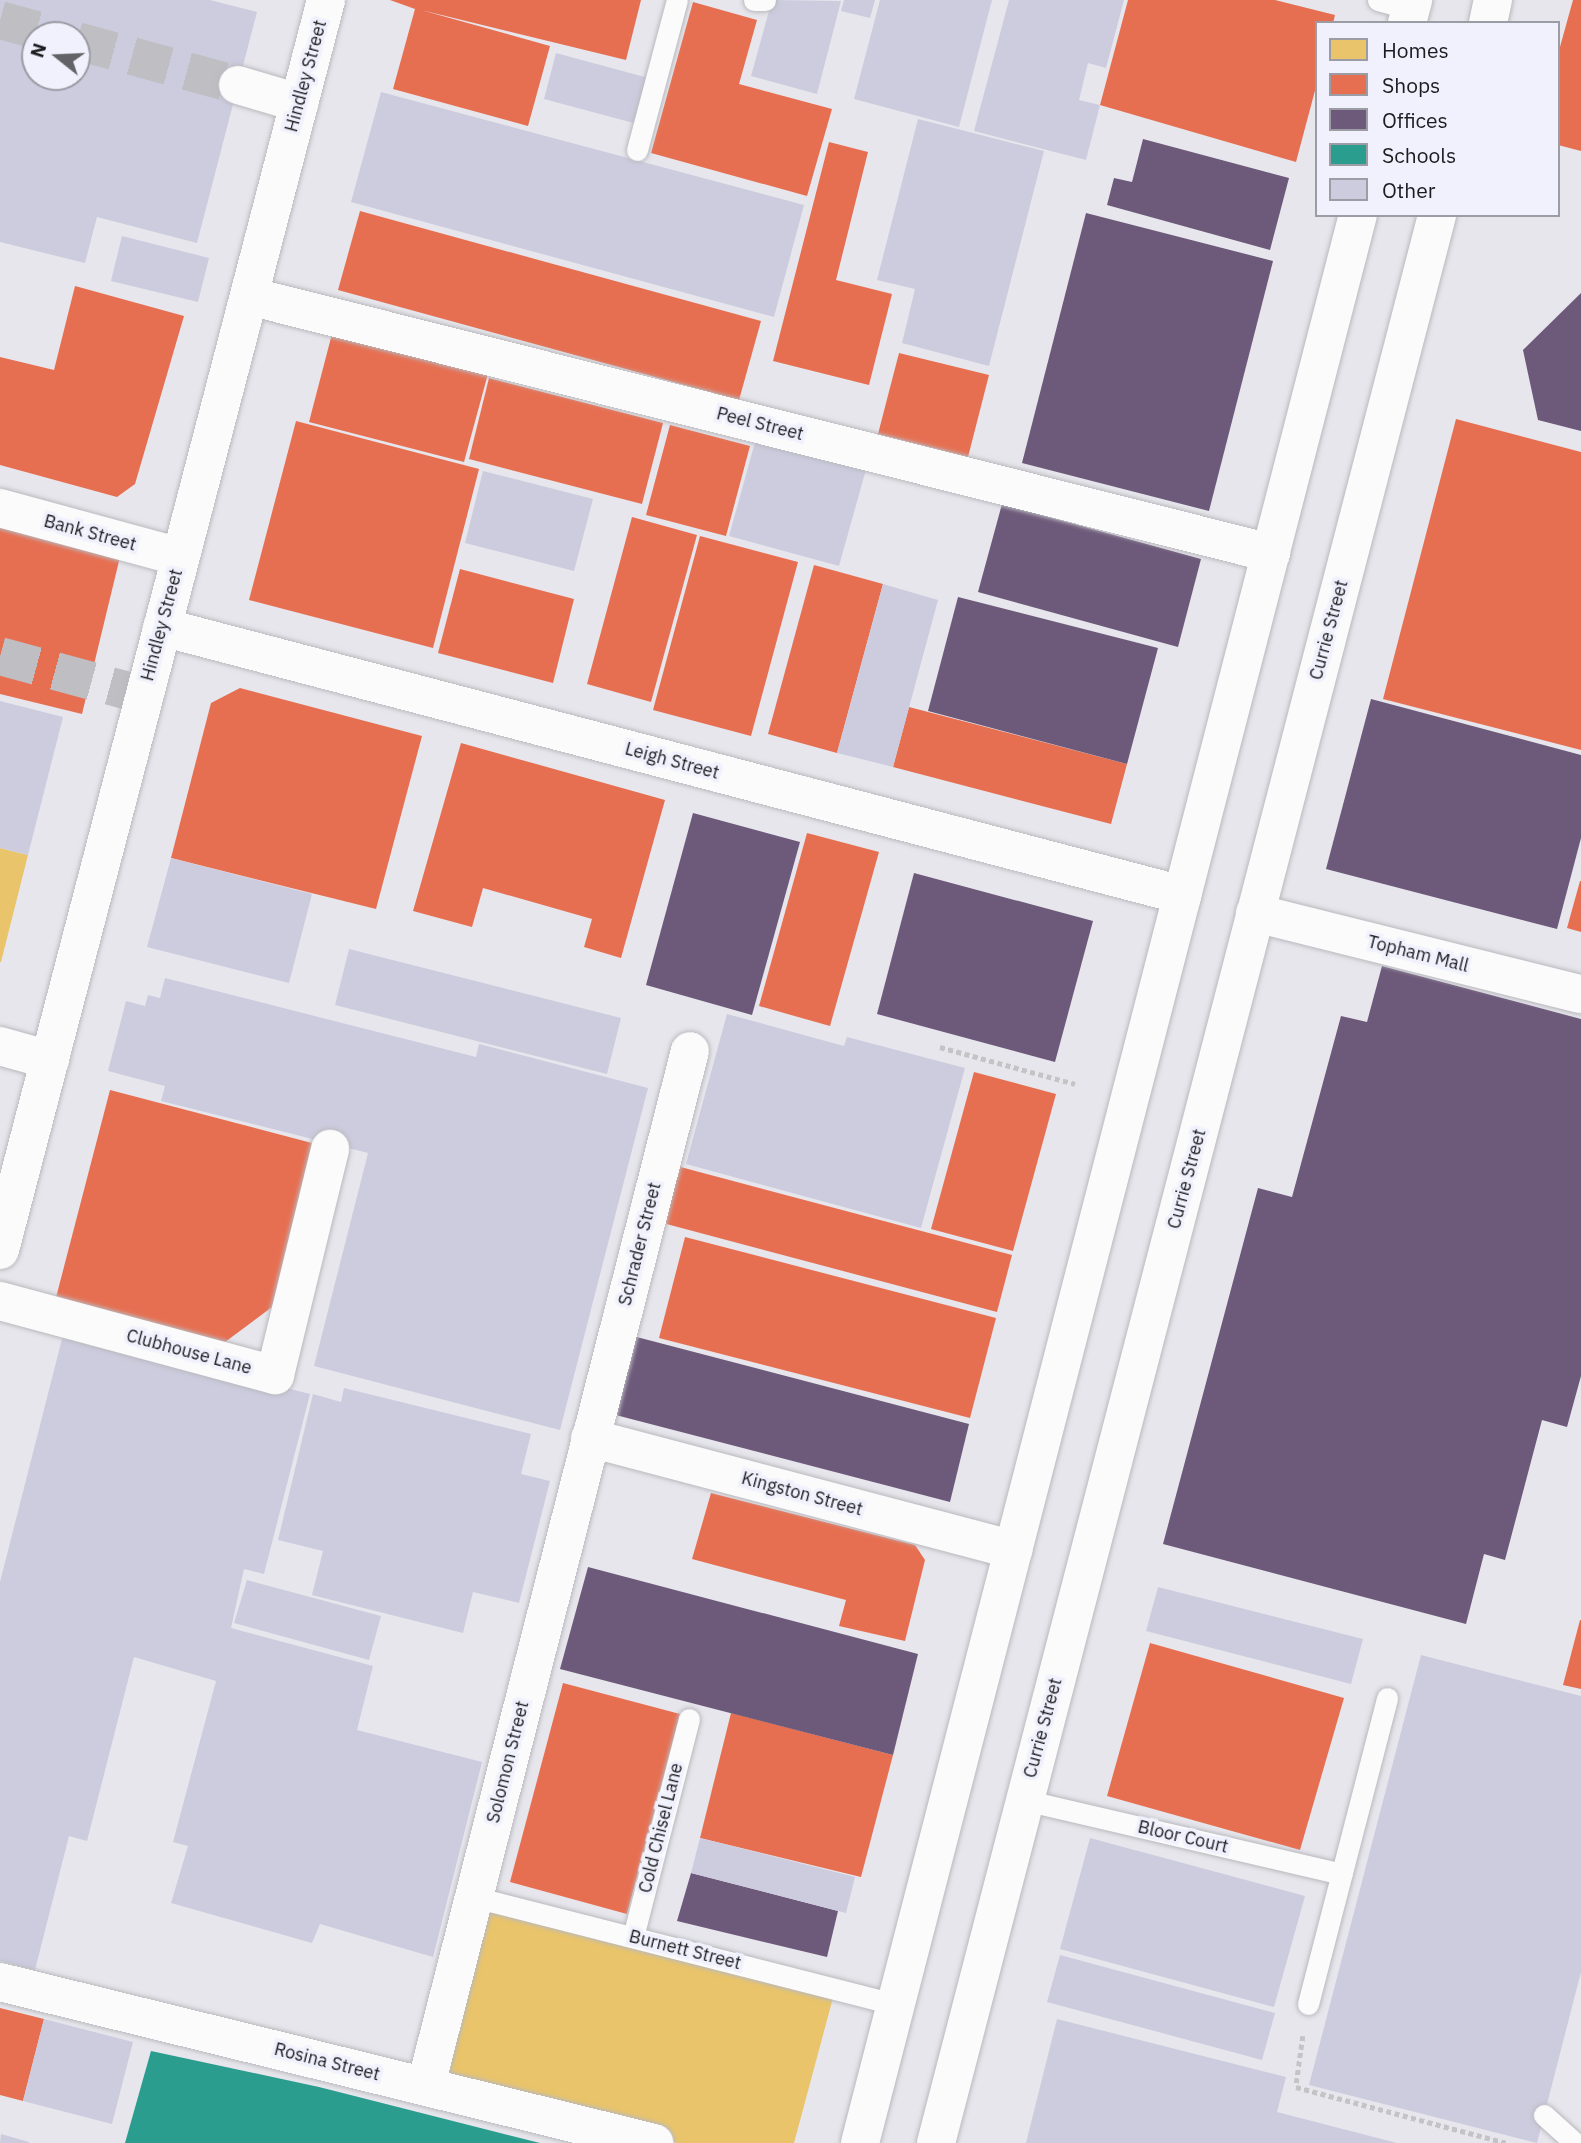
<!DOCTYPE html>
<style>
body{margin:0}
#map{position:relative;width:1581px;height:2143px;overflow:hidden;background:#e6e6ec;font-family:"IBM Plex Sans",sans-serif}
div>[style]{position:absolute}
.homes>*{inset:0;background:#e9c46a}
.shops>*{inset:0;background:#e76f51}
.offices>*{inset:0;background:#6d597a}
.schools>*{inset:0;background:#2a9d8f}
.building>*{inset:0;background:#cdccdf}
.street-tunnel>*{height:38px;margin-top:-19px;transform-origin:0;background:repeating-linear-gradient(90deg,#bebec3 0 38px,transparent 0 57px)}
.path>*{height:4.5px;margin-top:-2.25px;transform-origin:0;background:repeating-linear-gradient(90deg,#c4c4c7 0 5px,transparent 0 8.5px)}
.roads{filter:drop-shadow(0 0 2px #b9b9be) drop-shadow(0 0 2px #b9b9be)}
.lane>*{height:21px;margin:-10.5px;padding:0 10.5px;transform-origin:10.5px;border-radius:10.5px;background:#fbfbfc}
.street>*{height:38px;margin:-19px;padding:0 19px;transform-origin:19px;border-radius:19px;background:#fbfbfc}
.secondary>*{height:38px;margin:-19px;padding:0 19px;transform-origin:19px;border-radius:19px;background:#fbfbfc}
span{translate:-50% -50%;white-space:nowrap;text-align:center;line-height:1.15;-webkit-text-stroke:7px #f0f1fc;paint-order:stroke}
.street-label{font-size:18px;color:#1c1c20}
.legend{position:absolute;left:1315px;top:21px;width:245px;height:196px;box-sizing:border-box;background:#f0f1fc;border:2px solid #9b9ca4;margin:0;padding:9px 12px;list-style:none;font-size:21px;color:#1c1c20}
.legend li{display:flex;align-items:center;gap:14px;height:35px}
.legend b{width:35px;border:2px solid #9b9ca4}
.north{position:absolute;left:21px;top:21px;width:70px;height:70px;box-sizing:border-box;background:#f0f1fc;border:2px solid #9b9ca4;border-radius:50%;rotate:288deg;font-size:19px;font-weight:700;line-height:28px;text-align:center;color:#1c1c20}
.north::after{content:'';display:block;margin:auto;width:24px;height:32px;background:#636367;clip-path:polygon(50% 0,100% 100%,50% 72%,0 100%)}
</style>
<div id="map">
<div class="homes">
<div style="clip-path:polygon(0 848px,28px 855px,1px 962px,0 962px)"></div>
<div style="clip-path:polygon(478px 1904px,834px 1994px,794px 2143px,678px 2143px,432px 2081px)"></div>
</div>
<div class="shops">
<div style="clip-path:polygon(390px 0,641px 0,626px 60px,421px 10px,550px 46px,528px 126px,393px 89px,415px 9px)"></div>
<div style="clip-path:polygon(1128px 0,1275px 0,1335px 15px,1333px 23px,1317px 23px,1317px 83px,1296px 162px,1100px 105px)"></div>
<div style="clip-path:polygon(1573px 0,1581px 0,1581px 151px,1558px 145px,1558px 54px)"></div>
<div style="clip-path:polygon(693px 2px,757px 20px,739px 84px,832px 109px,807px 196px,651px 153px)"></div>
<div style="clip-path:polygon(829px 142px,868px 152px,836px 280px,892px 294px,869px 385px,773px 361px)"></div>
<div style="clip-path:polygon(360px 211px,761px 321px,739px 400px,338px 290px)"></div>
<div style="clip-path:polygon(75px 286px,184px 316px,135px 484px,117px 497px,0 465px,0 357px,54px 370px)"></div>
<div style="clip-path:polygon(333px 330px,489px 370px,464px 462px,309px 422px)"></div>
<div style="clip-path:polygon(899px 353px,989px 375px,968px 457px,878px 434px)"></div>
<div style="clip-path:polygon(489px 378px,663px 423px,642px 504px,469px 459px)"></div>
<div style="clip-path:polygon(1456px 419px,1581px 452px,1581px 750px,1383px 699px)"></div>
<div style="clip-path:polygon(296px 421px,479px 469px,433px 648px,249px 600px)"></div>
<div style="clip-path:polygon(670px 425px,750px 446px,726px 536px,646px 515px)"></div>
<div style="clip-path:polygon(632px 517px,697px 535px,651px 702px,587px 684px)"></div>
<div style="clip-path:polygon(0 528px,120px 557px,82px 714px,0 694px)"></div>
<div style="clip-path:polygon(700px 536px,798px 562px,751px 736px,653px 710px)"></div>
<div style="clip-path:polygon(814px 565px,883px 584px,837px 753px,768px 734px)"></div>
<div style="clip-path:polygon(460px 569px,574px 599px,553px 683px,438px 653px)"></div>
<div style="clip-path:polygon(240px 688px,422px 736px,376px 909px,171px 858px,211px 703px)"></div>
<div style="clip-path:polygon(909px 707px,1127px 764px,1111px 824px,893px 767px)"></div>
<div style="clip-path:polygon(461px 743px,665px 800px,621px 958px,584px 947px,592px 919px,483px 888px,472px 927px,413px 911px)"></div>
<div style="clip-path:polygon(807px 833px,879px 852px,830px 1026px,759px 1006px)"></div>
<div style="clip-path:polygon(1580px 881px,1581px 881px,1581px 932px,1567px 928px)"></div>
<div style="clip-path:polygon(974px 1072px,1056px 1094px,1013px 1251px,931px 1229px)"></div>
<div style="clip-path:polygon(110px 1090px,327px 1147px,288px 1295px,213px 1351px,53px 1309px)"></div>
<div style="clip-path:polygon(673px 1165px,1012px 1255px,997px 1312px,659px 1222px)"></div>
<div style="clip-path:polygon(685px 1237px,996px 1318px,970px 1418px,659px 1338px)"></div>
<div style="clip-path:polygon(711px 1493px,915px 1545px,925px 1560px,905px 1641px,839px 1626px,846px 1600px,692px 1559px)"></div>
<div style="clip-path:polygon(1580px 1620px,1581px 1620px,1581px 1689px,1563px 1685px)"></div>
<div style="clip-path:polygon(1150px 1643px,1344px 1698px,1300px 1850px,1107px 1796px)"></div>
<div style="clip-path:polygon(563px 1683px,680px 1714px,627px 1914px,510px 1882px)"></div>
<div style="clip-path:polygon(731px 1713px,893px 1755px,861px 1877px,700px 1838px)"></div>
<div style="clip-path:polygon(0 2008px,44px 2019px,23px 2101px,0 2095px)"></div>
</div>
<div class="offices">
<div style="clip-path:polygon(1143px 139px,1289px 178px,1270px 250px,1107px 205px,1114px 178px,1132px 182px)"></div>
<div style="clip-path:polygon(1086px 213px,1273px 261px,1209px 511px,1022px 463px)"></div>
<div style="clip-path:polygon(1581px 293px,1581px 431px,1538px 420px,1523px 350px)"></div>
<div style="clip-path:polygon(1002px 504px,1201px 559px,1178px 647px,978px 592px)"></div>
<div style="clip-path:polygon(958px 597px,1158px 648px,1127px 764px,928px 711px)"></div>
<div style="clip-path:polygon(1371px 699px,1581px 755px,1581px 838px,1557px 929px,1326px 869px)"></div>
<div style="clip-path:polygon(693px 813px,800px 842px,752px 1015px,646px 985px)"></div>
<div style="clip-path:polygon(914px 873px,1093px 921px,1055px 1062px,877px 1014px)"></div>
<div style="clip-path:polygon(1382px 966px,1581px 1019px,1581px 1376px,1567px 1427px,1542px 1420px,1505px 1560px,1484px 1554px,1466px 1624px,1163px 1544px,1258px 1188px,1292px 1197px,1341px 1016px,1367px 1022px)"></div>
<div style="clip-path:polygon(629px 1335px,969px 1424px,950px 1502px,608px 1413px)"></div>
<div style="clip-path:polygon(588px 1567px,918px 1654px,893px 1755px,560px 1669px)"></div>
<div style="clip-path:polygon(691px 1873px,838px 1911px,827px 1957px,677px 1921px)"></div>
</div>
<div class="schools">
<div style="clip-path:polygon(151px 2051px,319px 2087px,540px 2143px,125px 2143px)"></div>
</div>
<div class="building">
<div style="clip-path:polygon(evenodd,0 0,210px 0,257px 12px,197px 243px,97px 217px,85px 263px,0 242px,0 0,35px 35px,77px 35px,77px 77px,35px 77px,35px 35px)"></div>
<div style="clip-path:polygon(772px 0,841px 1px,817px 94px,751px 76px)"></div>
<div style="clip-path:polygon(844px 0,875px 0,870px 18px,841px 11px)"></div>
<div style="clip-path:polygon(880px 0,992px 0,959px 127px,854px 99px)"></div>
<div style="clip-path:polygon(1009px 0,1124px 0,1106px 68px,1088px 63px,1079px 100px,1100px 105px,1086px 160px,974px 131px)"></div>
<div style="clip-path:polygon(556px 53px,652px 79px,641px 125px,544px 99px)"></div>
<div style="clip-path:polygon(381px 92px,804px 205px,774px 317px,351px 202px)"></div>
<div style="clip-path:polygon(918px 119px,1044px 151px,989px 366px,902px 343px,915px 289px,877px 280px)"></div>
<div style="clip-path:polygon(122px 236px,209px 258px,198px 302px,111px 281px)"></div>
<div style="clip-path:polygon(757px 435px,867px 466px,839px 566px,729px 536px)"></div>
<div style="clip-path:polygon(483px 471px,593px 499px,574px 571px,465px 543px)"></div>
<div style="clip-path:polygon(883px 584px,938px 600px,893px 767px,837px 753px)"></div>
<div style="clip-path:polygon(0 701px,63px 717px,28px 855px,0 848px)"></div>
<div style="clip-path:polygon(171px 858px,312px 894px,289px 983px,147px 947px)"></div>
<div style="clip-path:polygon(349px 949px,621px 1018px,607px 1074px,335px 1005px)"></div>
<div style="clip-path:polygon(165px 978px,476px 1057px,479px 1044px,648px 1088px,560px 1430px,314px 1366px,368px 1153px,161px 1101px,165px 1086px,108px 1071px,126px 1001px,145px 1006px,148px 995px,160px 998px)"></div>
<div style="clip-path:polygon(727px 1014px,844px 1046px,847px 1037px,965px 1068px,921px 1228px,686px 1164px)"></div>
<div style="clip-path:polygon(64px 1331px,310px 1394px,264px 1574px,244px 1569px,231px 1628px,373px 1666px,357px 1730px,482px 1762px,433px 1957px,320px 1924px,312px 1943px,171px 1903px,188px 1846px,173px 1842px,216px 1681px,134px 1657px,87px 1841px,69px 1836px,35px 1970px,0 1961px,0 1582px)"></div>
<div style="clip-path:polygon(344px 1388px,531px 1434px,521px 1474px,550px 1481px,519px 1603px,473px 1592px,463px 1633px,312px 1595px,323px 1551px,278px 1540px,313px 1394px,341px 1402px)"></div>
<div style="clip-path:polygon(247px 1580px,381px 1616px,369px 1660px,234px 1623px)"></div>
<div style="clip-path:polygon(1158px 1587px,1363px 1639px,1351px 1684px,1146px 1631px)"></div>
<div style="clip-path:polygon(1421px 1655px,1581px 1696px,1581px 1972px,1537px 2143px,1309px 2085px)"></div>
<div style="clip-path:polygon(700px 1838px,855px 1877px,846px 1913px,691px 1873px)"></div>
<div style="clip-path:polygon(1090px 1838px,1305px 1896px,1274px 2007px,1060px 1949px)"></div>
<div style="clip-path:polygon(1060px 1955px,1275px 2013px,1262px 2060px,1047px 2002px)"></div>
<div style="clip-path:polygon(44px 2019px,133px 2042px,112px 2124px,23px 2101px)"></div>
<div style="clip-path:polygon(1057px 2019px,1286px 2077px,1277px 2112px,1397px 2143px,1026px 2143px)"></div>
<div style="clip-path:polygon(1px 2134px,29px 2142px,29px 2143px,0 2143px)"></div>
</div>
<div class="street-tunnel">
<div style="left:0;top:20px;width:57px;rotate:15.3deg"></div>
<div style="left:77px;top:41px;width:167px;rotate:15.3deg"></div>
<div style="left:0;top:656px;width:149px;rotate:15.2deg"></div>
</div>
<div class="path">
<div style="left:940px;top:1047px;width:140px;rotate:15.3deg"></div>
<div style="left:1303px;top:2036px;width:51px;rotate:97.8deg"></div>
<div style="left:1296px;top:2087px;width:217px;rotate:14.9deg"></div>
</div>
<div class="roads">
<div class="lane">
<div style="left:754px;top:0;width:11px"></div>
<div style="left:1378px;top:0;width:34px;rotate:15deg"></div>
<div style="left:637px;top:150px;width:155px;rotate:-75.1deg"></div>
<div style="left:1024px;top:1800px;width:326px;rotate:13.1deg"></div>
<div style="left:474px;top:1897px;width:434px;rotate:14.3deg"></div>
<div style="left:633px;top:1937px;width:225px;rotate:-75.6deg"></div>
<div style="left:1308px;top:2004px;width:316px;rotate:-75.5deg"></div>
<div style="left:1544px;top:2115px;width:42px;rotate:42.1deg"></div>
</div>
<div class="street">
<div style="left:238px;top:85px;width:64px;rotate:16.4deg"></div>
<div style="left:249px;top:296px;width:1054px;rotate:14.12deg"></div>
<div style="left:0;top:508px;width:187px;rotate:15.2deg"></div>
<div style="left:162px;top:627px;width:1055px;rotate:14.72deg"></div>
<div style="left:1255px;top:913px;width:336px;rotate:14deg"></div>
<div style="left:0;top:1046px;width:52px;rotate:15.6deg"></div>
<div style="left:0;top:1301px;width:285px;rotate:15.1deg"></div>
<div style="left:275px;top:1375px;width:233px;rotate:-76.3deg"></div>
<div style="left:590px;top:1438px;width:438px;rotate:14.8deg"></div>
<div style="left:0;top:1982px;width:674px;rotate:13.83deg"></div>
<div style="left:426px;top:2085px;width:1067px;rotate:-75.68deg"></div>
</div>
<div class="secondary">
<div style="left:1407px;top:23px;width:24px;rotate:-75deg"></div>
<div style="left:1488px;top:23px;width:24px;rotate:-78deg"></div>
<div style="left:0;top:1250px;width:1292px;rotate:-75.38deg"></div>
<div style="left:860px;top:2143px;width:1991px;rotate:-75.52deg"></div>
<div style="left:936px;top:2143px;width:1992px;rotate:-75.43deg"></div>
</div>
</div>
<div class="street-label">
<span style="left:306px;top:76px;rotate:-75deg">Hindley Street</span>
<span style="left:760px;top:424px;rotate:14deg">Peel Street</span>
<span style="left:90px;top:533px;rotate:15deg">Bank Street</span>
<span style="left:162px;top:625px;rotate:-75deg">Hindley Street</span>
<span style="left:1329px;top:630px;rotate:-75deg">Currie Street</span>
<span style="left:672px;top:761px;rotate:15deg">Leigh Street</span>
<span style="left:1418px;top:954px;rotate:14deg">Topham Mall</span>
<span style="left:1187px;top:1179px;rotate:-75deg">Currie Street</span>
<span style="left:640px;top:1244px;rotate:-76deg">Schrader Street</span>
<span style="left:189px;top:1352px;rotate:15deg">Clubhouse Lane</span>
<span style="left:802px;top:1494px;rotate:15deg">Kingston Street</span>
<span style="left:1043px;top:1728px;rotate:-75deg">Currie Street</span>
<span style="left:508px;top:1762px;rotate:-76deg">Solomon Street</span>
<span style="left:661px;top:1828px;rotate:-76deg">Cold Chisel Lane</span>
<span style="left:1183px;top:1837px;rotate:13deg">Bloor Court</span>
<span style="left:685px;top:1950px;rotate:14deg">Burnett Street</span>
<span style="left:327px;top:2062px;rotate:14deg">Rosina Street</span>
</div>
<ul class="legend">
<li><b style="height:19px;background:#e9c46a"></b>Homes</li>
<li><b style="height:19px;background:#e76f51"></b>Shops</li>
<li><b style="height:19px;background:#6d597a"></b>Offices</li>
<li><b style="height:19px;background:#2a9d8f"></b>Schools</li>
<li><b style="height:19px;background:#cdccdf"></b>Other</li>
</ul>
<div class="north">N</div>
</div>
